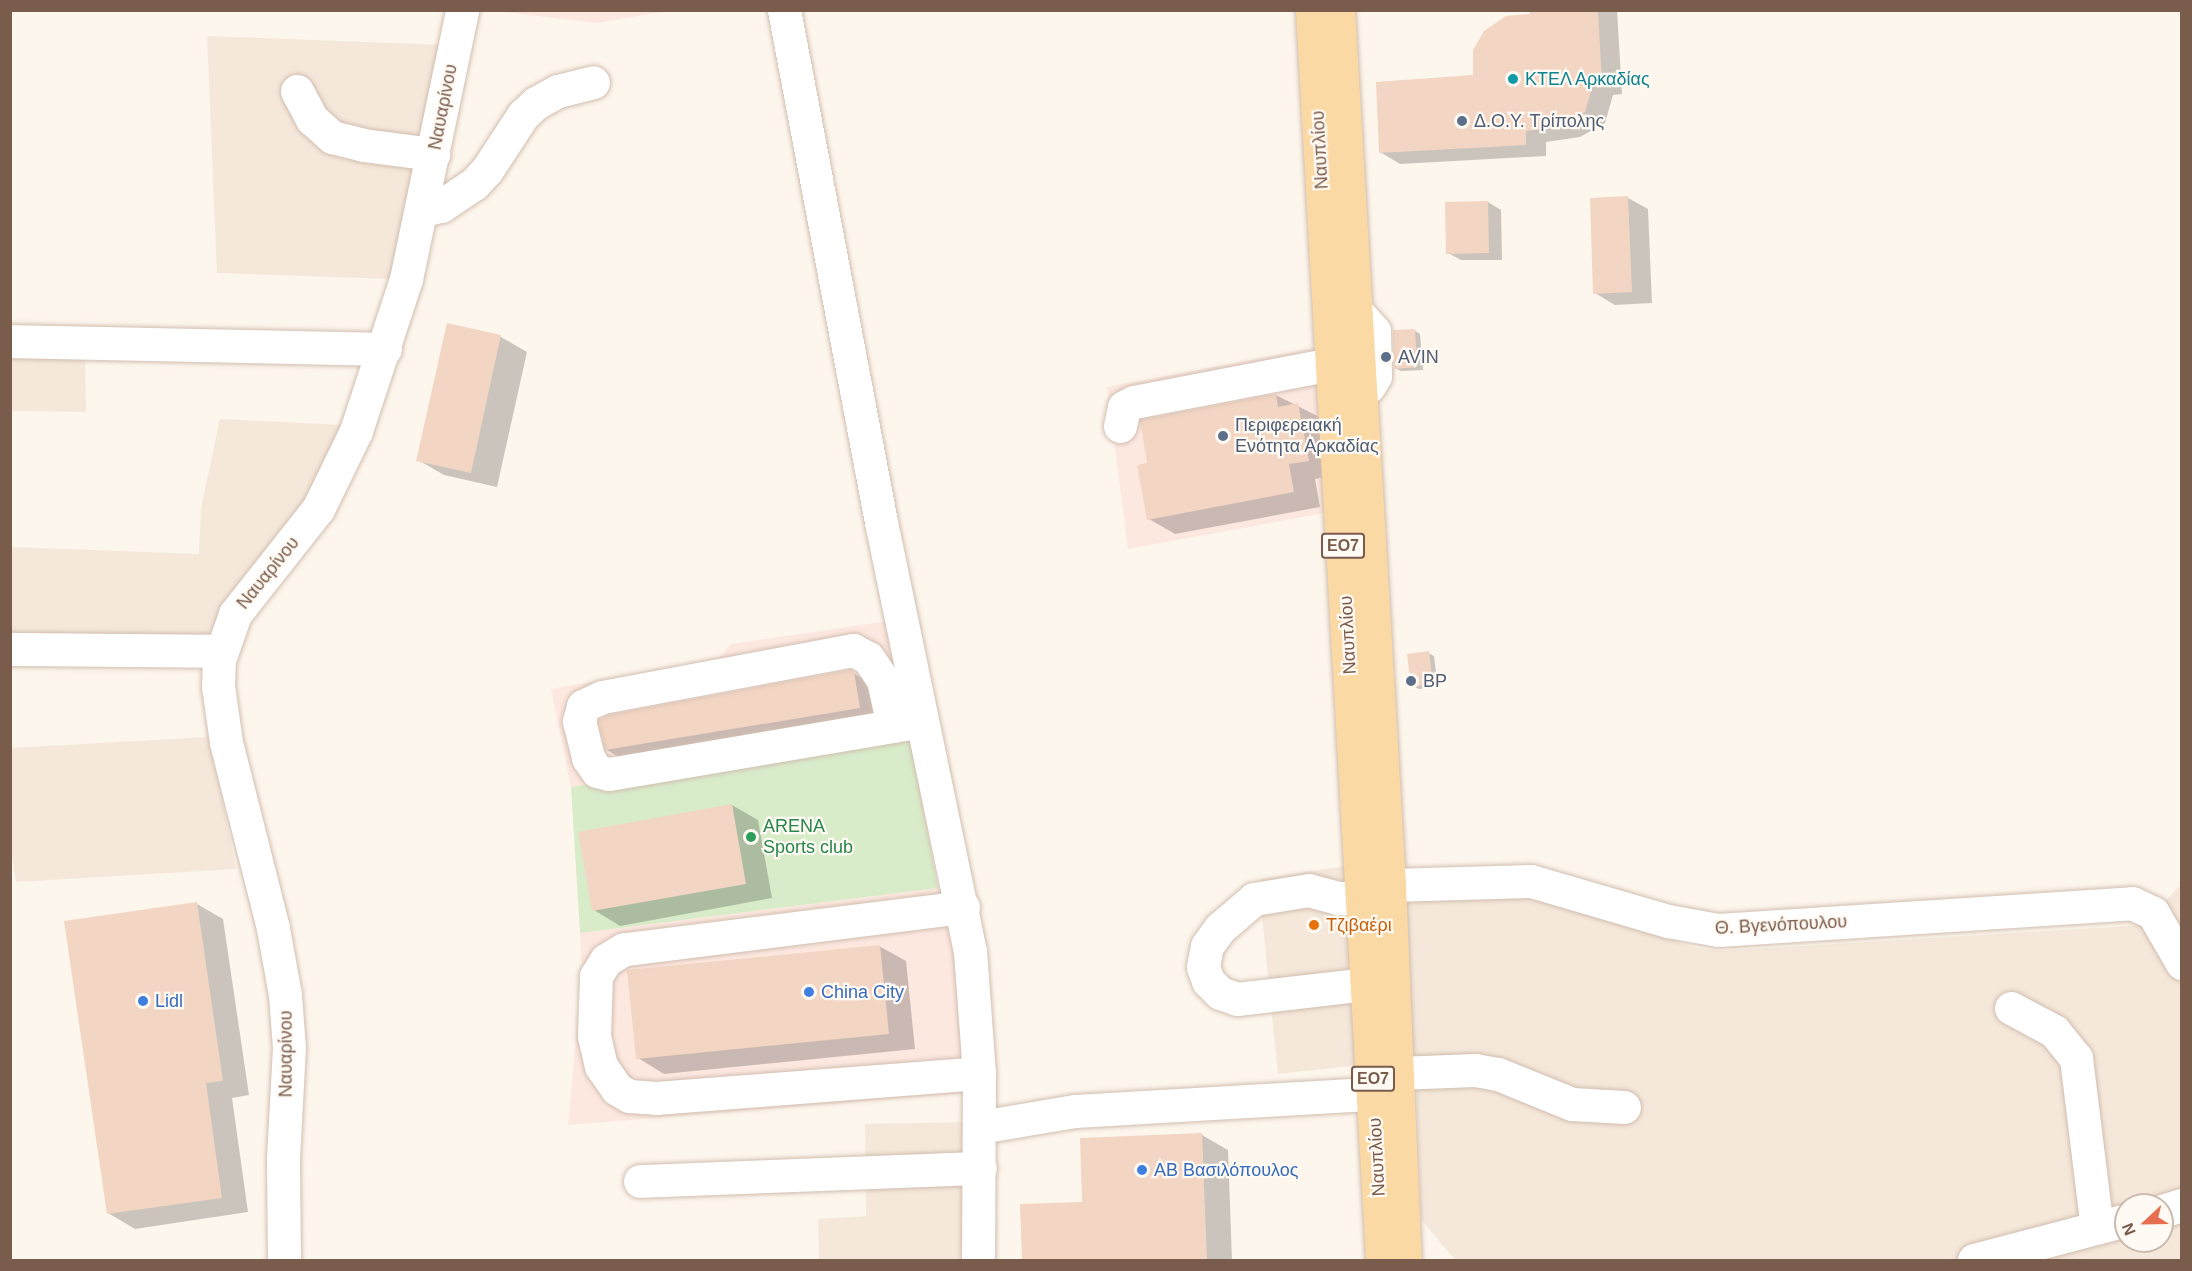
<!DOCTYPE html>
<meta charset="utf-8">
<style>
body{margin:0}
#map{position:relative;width:2192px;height:1271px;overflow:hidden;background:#fdf6ec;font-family:Helvetica,sans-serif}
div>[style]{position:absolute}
.residential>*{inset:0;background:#f5e8da}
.commercial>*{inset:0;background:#fde8e0}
.green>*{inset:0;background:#d8ecc9}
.shadow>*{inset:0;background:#0003}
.building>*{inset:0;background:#f3d5c3}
.roads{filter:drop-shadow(0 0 2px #d1beb0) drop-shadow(0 0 2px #d1beb0)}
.minor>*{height:33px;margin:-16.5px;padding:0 16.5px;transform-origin:16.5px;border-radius:16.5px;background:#fff}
.major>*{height:33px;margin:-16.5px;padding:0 16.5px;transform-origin:16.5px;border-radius:16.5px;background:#fbd9a5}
.dots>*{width:16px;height:16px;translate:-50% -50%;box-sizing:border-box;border:3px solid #fffaf3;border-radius:50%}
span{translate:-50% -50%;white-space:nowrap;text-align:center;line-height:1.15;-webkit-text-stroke:4.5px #fffaf3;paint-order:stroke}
.shield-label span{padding:2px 4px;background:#fffaf3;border:2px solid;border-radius:4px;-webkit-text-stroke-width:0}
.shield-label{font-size:16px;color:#7a5c4d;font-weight:700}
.culture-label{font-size:18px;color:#0d838f}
.left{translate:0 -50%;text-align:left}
.street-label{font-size:18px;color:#7a5c4d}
.service-label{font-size:18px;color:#4e5e75}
.leisure-label{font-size:18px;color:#27864d}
.food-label{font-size:18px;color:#c56008}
.shop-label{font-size:18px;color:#366cbe}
.frame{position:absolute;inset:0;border:12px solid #7a5c4d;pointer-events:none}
.north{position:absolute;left:2114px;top:1193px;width:60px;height:60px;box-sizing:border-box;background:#fffaf3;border:2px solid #cabbb1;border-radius:50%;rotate:248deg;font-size:16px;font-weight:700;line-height:24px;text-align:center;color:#7a5c4d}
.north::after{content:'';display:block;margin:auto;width:21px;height:27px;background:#e76f51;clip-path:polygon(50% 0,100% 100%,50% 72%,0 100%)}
</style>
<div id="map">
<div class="residential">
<div style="clip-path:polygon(207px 36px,444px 45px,391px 279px,217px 273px)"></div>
<div style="clip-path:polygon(11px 352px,85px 353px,86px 412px,11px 411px)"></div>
<div style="clip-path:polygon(220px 419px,345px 425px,314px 491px,234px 588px,207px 638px,11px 636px,11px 547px,199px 554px,201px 508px)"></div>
<div style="clip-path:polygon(210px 737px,236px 869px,16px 882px,10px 845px,10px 748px)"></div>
<div style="clip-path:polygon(evenodd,1345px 866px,1546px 900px,1696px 948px,1721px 951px,2144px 925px,2181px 884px,2181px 1260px,1455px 1260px,1421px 1219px,1416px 1059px,1278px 1074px,1259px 888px,1262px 879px,1345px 866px,2126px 1205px,2162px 1205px,2162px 1241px,2126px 1241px,2126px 1205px)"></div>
<div style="clip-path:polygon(967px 1122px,966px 1200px,960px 1260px,819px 1260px,818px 1219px,866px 1216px,865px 1124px)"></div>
</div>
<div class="commercial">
<div style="clip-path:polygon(486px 10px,668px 10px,668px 11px,596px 23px)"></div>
<div style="clip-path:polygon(1315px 348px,1325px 513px,1128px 549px,1107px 387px)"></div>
<div style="clip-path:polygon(888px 621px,910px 736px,571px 787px,551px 689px,717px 660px,731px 644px)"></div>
<div style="clip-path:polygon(938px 888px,947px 896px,964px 984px,969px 1093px,568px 1125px,582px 971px,580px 933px)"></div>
</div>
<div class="green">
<div style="clip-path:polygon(910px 736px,938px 888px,580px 933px,571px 787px)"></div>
</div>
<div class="shadow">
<div style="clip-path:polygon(1531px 10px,1617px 10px,1622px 94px,1613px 95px,1605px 123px,1580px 137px,1546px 142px,1546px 156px,1400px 164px,1380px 152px,1475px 76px,1531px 16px)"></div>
<div style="clip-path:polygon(1628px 198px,1648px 209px,1652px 303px,1615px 305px,1595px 293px)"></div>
<div style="clip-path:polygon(1488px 202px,1501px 210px,1502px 260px,1461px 260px,1448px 253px)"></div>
<div style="clip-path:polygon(448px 325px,501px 337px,527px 352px,497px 487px,444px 475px,418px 460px)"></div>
<div style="clip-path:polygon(1414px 330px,1420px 334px,1423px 370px,1401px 371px,1395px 368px)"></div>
<div style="clip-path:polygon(1276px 395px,1325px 420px,1335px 475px,1315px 479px,1320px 507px,1175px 534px,1149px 519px,1149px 464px)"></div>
<div style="clip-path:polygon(1428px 653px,1434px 656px,1438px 687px,1419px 689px,1412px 686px)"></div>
<div style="clip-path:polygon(850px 671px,880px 689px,886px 723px,634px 766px,607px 750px,600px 722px)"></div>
<div style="clip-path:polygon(732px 805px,758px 820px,772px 898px,620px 926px,594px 910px)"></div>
<div style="clip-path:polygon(197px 904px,223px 919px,249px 1095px,232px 1098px,248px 1212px,135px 1229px,108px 1213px)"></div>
<div style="clip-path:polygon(879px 946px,906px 961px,915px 1049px,664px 1074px,638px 1058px)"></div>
<div style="clip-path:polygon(1202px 1135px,1228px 1150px,1232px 1260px,1023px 1260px,1021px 1205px,1084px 1203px)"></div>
</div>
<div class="building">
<div style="clip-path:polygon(1529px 10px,1598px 10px,1602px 83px,1593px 84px,1585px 112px,1560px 126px,1526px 131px,1526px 145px,1379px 153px,1376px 82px,1473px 75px,1473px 50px,1484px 31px,1506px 16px,1530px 14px)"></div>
<div style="clip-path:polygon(1628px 196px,1632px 292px,1593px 294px,1590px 198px)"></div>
<div style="clip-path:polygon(1488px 201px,1489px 253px,1446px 254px,1445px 202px)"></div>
<div style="clip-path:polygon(447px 323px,501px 335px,471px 473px,416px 461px)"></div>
<div style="clip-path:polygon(1415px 329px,1417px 367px,1394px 369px,1393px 330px)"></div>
<div style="clip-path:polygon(1276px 394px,1278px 407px,1298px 403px,1309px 461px,1289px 464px,1294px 492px,1147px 520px,1137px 465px,1147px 463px,1140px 420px)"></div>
<div style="clip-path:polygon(1429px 651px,1433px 684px,1411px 687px,1407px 654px)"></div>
<div style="clip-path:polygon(850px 670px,854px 672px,860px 708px,605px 750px,598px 721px,608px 715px)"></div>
<div style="clip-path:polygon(732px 804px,746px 884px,592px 911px,578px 832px)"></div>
<div style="clip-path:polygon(197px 902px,223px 1081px,206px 1083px,222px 1198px,107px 1214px,64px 921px)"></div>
<div style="clip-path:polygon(880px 945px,889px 1034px,636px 1059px,627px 970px)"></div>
<div style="clip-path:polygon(1202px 1133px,1207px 1260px,1022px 1260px,1020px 1204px,1082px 1202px,1080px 1138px)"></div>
</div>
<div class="roads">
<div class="minor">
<div style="left:784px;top:10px;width:521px;rotate:79.27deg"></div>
<div style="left:881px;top:522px;width:438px;rotate:78.3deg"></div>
<div style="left:970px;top:951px;width:122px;rotate:85.8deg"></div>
<div style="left:979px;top:1073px;width:187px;rotate:90.3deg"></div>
<div style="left:297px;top:91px;width:32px;rotate:62deg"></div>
<div style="left:312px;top:119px;width:27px;rotate:42deg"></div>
<div style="left:332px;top:137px;width:32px;rotate:14deg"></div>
<div style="left:363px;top:145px;width:71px;rotate:7.3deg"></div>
<div style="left:423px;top:210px;width:18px;rotate:-13deg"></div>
<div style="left:441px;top:206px;width:40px;rotate:-34deg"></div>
<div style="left:474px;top:184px;width:19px;rotate:-47deg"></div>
<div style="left:487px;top:170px;width:66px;rotate:-56.8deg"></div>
<div style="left:523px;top:115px;width:18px;rotate:-43deg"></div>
<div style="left:536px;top:103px;width:25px;rotate:-29deg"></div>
<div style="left:558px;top:91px;width:36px;rotate:-14deg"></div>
<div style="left:1356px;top:311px;width:27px;rotate:48deg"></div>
<div style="left:1374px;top:331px;width:45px;rotate:88.7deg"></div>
<div style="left:1375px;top:376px;width:12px;rotate:121deg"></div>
<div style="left:10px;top:341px;width:375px;rotate:1.2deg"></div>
<div style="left:1120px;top:426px;width:19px;rotate:-78deg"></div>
<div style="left:1124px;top:407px;width:11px;rotate:-27deg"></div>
<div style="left:1134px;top:402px;width:202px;rotate:-10.9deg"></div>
<div style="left:10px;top:649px;width:211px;rotate:0.5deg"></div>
<div style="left:893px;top:726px;width:47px;rotate:-102.3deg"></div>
<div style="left:883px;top:680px;width:27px;rotate:-124deg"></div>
<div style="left:868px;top:658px;width:17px;rotate:-152deg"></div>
<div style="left:853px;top:650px;width:255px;rotate:169.4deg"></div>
<div style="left:602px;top:697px;width:21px;rotate:155deg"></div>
<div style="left:583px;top:706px;width:16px;rotate:105deg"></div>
<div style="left:579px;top:721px;width:38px;rotate:76deg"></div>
<div style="left:588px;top:758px;width:16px;rotate:55deg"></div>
<div style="left:597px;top:771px;width:12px;rotate:14deg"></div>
<div style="left:609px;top:774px;width:288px;rotate:-9.6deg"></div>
<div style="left:893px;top:726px;width:29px;rotate:-10deg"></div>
<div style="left:1389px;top:885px;width:142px;rotate:-1.6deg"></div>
<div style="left:1531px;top:881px;width:143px;rotate:16.3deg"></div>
<div style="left:1668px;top:921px;width:51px;rotate:10.2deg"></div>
<div style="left:1718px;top:930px;width:415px;rotate:-3.7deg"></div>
<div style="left:2132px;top:903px;width:23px;rotate:25deg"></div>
<div style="left:2153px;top:913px;width:58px;rotate:59.9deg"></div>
<div style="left:1362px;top:898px;width:24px;rotate:180deg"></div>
<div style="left:1338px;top:898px;width:30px;rotate:-165deg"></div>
<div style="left:1309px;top:890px;width:56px;rotate:170.7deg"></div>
<div style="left:1254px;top:899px;width:45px;rotate:139.5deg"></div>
<div style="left:1220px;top:928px;width:22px;rotate:126deg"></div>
<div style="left:1207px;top:946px;width:21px;rotate:101deg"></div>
<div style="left:1203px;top:967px;width:15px;rotate:70deg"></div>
<div style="left:1208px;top:981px;width:17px;rotate:45deg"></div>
<div style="left:1220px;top:993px;width:18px;rotate:19deg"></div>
<div style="left:1237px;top:999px;width:131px;rotate:-6.6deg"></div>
<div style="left:963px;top:907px;width:342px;rotate:172.9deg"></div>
<div style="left:624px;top:949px;width:21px;rotate:149deg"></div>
<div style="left:606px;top:960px;width:19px;rotate:122deg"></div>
<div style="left:596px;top:976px;width:60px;rotate:91.9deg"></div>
<div style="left:594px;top:1036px;width:31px;rotate:77deg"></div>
<div style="left:601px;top:1066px;width:28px;rotate:55deg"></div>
<div style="left:617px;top:1089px;width:14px;rotate:30deg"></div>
<div style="left:629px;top:1096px;width:27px;rotate:4deg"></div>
<div style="left:656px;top:1098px;width:324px;rotate:-4.4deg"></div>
<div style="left:2011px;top:1008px;width:49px;rotate:28.1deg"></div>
<div style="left:2054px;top:1031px;width:35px;rotate:51deg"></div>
<div style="left:2076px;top:1058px;width:171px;rotate:83deg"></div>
<div style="left:1397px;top:1073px;width:78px;rotate:-2.2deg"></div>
<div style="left:1475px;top:1070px;width:23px;rotate:10deg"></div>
<div style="left:1498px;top:1074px;width:80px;rotate:22.1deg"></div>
<div style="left:1572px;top:1104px;width:52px;rotate:3.3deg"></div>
<div style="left:980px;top:1127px;width:96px;rotate:-9.6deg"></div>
<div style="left:1075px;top:1111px;width:298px;rotate:-3.3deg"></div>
<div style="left:640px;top:1181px;width:340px;rotate:-2.2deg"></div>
<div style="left:2162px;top:1211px;width:21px;rotate:-17deg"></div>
<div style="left:284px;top:1260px;width:102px;rotate:-90.6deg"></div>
<div style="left:283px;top:1158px;width:110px;rotate:-86.9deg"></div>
<div style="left:289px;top:1048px;width:53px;rotate:-94.3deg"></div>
<div style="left:285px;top:995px;width:68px;rotate:-100.2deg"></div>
<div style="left:273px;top:928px;width:192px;rotate:-104.2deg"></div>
<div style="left:226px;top:742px;width:57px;rotate:-98.1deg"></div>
<div style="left:218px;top:686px;width:26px;rotate:-88deg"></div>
<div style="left:219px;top:660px;width:49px;rotate:-70.8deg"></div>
<div style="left:235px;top:614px;width:134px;rotate:-51.7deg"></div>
<div style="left:318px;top:509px;width:87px;rotate:-64deg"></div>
<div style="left:356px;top:431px;width:160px;rotate:-71.8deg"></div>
<div style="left:406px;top:279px;width:275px;rotate:-78.2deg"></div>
<div style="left:1974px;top:1260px;width:157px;rotate:-14.7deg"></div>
</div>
<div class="major">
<div style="left:1312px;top:10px;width:1252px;rotate:86.79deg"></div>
<div style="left:1338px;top:10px;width:876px;rotate:86.66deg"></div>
<div style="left:1389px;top:885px;width:375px;rotate:87.6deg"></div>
</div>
</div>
<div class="dots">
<div style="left:1513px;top:79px;background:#0f9aa8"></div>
<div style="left:1462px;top:121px;background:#5c6f8a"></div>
<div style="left:1386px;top:357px;background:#5c6f8a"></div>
<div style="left:1223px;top:436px;background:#5c6f8a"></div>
<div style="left:1411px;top:681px;background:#5c6f8a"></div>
<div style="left:751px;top:837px;background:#2e9e5b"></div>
<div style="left:1314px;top:925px;background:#e8710a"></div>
<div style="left:809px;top:992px;background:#3f7fe0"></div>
<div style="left:143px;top:1001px;background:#3f7fe0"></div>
<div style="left:1142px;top:1170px;background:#3f7fe0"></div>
</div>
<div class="shield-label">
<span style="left:1343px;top:546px">ΕΟ7</span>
<span style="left:1373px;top:1079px">ΕΟ7</span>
</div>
<div class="culture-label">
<span class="left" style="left:1525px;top:79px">ΚΤΕΛ Αρκαδίας</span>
</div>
<div class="street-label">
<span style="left:443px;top:107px;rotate:-79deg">Ναυαρίνου</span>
<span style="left:1320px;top:150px;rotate:-93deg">Ναυπλίου</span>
<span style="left:268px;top:573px;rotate:-51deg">Ναυαρίνου</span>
<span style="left:1348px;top:635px;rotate:-93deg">Ναυπλίου</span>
<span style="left:1781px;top:925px;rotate:-3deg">Θ. Βγενόπουλου</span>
<span style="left:286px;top:1054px;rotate:-90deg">Ναυαρίνου</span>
<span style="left:1377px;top:1157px;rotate:-93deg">Ναυπλίου</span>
</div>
<div class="service-label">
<span class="left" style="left:1474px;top:121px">Δ.Ο.Υ. Τρίπολης</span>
<span class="left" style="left:1398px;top:357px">AVIN</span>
<span class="left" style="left:1235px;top:436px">Περιφερειακή<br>Ενότητα Αρκαδίας</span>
<span class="left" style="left:1423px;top:681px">BP</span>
</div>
<div class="leisure-label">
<span class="left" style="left:763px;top:837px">ARENA<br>Sports club</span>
</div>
<div class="food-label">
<span class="left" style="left:1326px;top:925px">Τζιβαέρι</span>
</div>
<div class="shop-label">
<span class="left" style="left:821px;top:992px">China City</span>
<span class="left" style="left:155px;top:1001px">Lidl</span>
<span class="left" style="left:1154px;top:1170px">ΑΒ Βασιλόπουλος</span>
</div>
<div class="frame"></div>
<div class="north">N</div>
</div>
